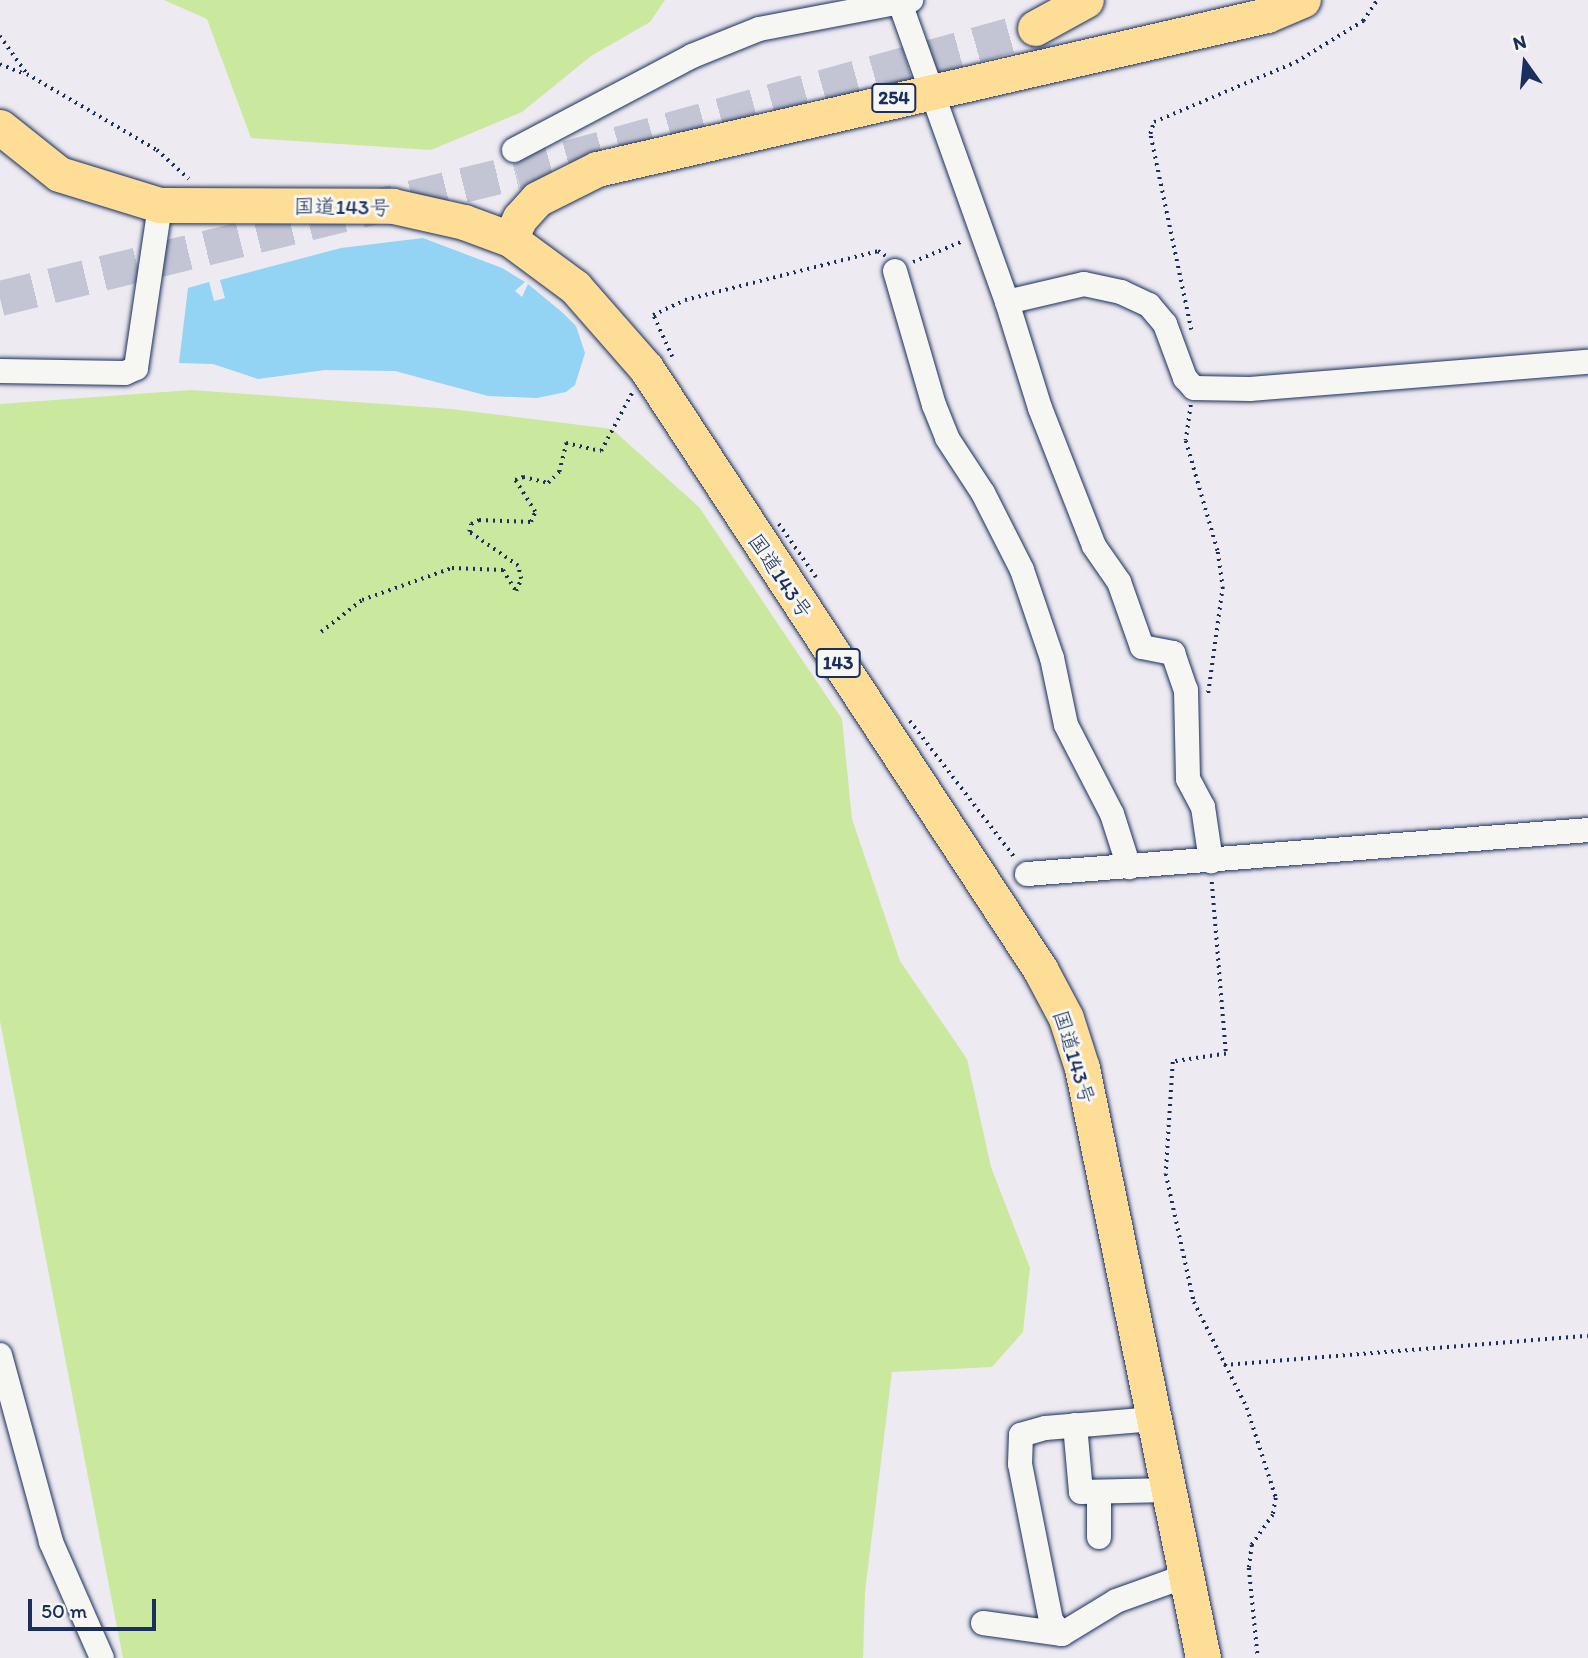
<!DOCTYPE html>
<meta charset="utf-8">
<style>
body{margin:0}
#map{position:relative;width:1588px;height:1658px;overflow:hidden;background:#edeaf1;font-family:Itim,"Klee One",sans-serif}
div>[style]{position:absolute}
.green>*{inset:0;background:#cbe89f}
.water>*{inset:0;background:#93d3f4}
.highway-tunnel>*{height:35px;margin-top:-17.5px;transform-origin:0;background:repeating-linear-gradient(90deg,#c3c5d4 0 35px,transparent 0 53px)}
.path>*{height:3.5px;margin-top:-1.75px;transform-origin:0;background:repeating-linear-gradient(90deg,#1b2f5e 0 2px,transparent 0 7px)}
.roads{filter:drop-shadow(0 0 2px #1b2f5e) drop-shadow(0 0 2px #1b2f5e)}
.minor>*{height:24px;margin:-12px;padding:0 12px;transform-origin:12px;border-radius:12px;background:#f6f6f2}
.highway>*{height:35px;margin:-17.5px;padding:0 17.5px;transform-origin:17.5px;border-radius:17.5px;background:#fedd96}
span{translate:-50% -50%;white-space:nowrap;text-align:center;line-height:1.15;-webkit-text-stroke:6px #f6f6f2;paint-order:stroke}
.shield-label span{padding:2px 5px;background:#f6f6f2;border:2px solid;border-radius:5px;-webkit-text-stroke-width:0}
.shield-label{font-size:19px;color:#1b2f5e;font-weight:700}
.street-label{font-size:21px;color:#1b2f5e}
.north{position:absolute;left:1490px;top:28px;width:70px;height:70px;-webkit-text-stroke:5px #f6f6f2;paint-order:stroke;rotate:345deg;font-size:19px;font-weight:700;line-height:28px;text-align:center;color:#1b2f5e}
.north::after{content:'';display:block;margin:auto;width:24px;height:32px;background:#1b2f5e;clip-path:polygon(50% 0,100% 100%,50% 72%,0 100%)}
.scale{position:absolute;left:28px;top:1599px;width:128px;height:32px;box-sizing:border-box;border:4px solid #1b2f5e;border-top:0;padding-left:9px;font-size:21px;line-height:24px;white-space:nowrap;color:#1b2f5e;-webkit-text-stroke:5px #f6f6f2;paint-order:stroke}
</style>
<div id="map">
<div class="green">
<div style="clip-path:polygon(164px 0,665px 0,650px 22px,591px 56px,522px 112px,431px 150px,251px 138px,207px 19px)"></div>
<div style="clip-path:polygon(191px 390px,451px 409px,612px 429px,699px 507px,842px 719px,852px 819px,900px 961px,967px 1059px,991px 1167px,1030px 1268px,1023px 1332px,992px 1367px,892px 1372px,865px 1592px,863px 1658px,123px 1658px,0 1021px,0 404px)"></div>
</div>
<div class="water">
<div style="clip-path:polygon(423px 238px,502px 268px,525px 282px,515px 291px,522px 297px,528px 284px,563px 313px,576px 326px,585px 353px,575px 385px,566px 392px,537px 398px,488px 396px,395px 371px,325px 370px,258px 379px,213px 364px,179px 363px,188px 288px,209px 282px,214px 301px,225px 298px,220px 280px,341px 248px)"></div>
</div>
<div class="highway-tunnel">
<div style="left:0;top:298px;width:531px;rotate:-13.72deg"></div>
<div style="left:516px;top:172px;width:539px;rotate:-15.51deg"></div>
</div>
<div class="path">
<div style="left:0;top:36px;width:47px;rotate:54.6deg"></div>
<div style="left:27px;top:74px;width:151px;rotate:30.3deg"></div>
<div style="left:157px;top:150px;width:43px;rotate:42.2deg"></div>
<div style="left:0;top:64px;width:27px;rotate:22deg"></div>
<div style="left:913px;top:262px;width:54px;rotate:-22.8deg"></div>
<div style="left:1191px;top:330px;width:200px;rotate:-101.8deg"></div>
<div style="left:1150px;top:134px;width:13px;rotate:-72deg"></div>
<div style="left:1154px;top:122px;width:154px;rotate:-22.9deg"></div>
<div style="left:1296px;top:62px;width:79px;rotate:-31.5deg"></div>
<div style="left:1363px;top:21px;width:25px;rotate:-56deg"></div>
<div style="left:672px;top:357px;width:46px;rotate:-114.3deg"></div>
<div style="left:653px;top:315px;width:35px;rotate:-25deg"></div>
<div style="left:685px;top:300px;width:199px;rotate:-14.2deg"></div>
<div style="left:878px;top:251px;width:9px;rotate:32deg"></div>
<div style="left:1191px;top:405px;width:36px;rotate:98deg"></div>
<div style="left:1186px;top:441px;width:116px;rotate:73.9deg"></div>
<div style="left:1218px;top:552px;width:35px;rotate:82deg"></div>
<div style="left:1223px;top:587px;width:110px;rotate:97.8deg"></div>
<div style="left:779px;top:524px;width:65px;rotate:55.1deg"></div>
<div style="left:321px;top:632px;width:52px;rotate:-38deg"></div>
<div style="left:362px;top:600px;width:96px;rotate:-19.6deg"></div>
<div style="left:452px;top:568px;width:51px;rotate:2.2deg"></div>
<div style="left:503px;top:570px;width:25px;rotate:58deg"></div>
<div style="left:516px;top:591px;width:13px;rotate:-67deg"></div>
<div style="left:521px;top:579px;width:13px;rotate:-103deg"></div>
<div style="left:518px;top:566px;width:60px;rotate:-145.2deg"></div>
<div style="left:469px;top:532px;width:8px;rotate:-76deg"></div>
<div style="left:471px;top:524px;width:9px;rotate:-27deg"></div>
<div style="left:479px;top:520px;width:52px;rotate:2.2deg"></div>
<div style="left:531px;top:522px;width:11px;rotate:-68deg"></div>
<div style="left:535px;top:512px;width:38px;rotate:-122deg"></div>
<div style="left:515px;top:480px;width:9px;rotate:-21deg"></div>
<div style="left:523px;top:477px;width:26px;rotate:13deg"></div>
<div style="left:548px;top:483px;width:16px;rotate:-45deg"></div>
<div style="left:559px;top:472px;width:30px;rotate:-76deg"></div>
<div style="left:566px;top:443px;width:36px;rotate:13deg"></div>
<div style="left:601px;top:451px;width:66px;rotate:-61.9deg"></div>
<div style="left:910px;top:721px;width:174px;rotate:52.5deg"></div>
<div style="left:1212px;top:882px;width:173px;rotate:85.3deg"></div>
<div style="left:1226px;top:1054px;width:54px;rotate:171.4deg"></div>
<div style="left:1173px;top:1062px;width:112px;rotate:93.6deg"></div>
<div style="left:1166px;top:1174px;width:131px;rotate:77.7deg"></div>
<div style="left:1194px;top:1302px;width:119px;rotate:63.4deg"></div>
<div style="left:1247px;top:1408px;width:95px;rotate:72.1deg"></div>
<div style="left:1276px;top:1498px;width:17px;rotate:100deg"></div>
<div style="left:1273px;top:1515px;width:37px;rotate:125deg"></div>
<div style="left:1252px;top:1545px;width:23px;rotate:97deg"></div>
<div style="left:1249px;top:1568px;width:90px;rotate:84.3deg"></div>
<div style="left:1224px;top:1365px;width:365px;rotate:-4.6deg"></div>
</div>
<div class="roads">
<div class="minor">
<div style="left:900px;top:3px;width:318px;rotate:70.3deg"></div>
<div style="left:1007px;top:302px;width:111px;rotate:72.7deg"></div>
<div style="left:1040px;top:408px;width:148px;rotate:68.6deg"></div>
<div style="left:1094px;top:546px;width:44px;rotate:55.2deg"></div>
<div style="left:1119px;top:582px;width:69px;rotate:70.5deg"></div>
<div style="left:1142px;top:647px;width:32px;rotate:11deg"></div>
<div style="left:1173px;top:653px;width:39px;rotate:71deg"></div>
<div style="left:1186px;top:690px;width:89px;rotate:88.7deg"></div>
<div style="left:1188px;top:779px;width:32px;rotate:62deg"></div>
<div style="left:1203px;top:807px;width:55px;rotate:81.6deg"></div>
<div style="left:514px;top:150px;width:201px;rotate:-27.8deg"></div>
<div style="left:692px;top:56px;width:72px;rotate:-21.9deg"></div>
<div style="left:759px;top:29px;width:155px;rotate:-10.8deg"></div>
<div style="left:895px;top:271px;width:140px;rotate:73.8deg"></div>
<div style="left:934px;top:405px;width:35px;rotate:68deg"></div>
<div style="left:947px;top:438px;width:66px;rotate:56.8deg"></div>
<div style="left:983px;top:493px;width:86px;rotate:63.1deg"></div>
<div style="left:1022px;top:570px;width:93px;rotate:71.2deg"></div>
<div style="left:1052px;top:658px;width:68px;rotate:78.2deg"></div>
<div style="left:1066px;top:725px;width:100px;rotate:62.7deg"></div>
<div style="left:1112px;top:814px;width:56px;rotate:72.2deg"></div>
<div style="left:1007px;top:302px;width:79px;rotate:-13.2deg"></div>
<div style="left:1084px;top:284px;width:38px;rotate:12deg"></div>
<div style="left:1121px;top:292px;width:31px;rotate:25deg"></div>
<div style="left:1149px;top:305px;width:25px;rotate:50deg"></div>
<div style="left:1165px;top:324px;width:58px;rotate:69.7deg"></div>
<div style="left:1185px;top:378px;width:13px;rotate:48deg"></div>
<div style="left:1194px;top:388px;width:56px;rotate:1deg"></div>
<div style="left:1250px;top:389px;width:339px;rotate:-4.6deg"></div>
<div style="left:0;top:371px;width:125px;rotate:0.9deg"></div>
<div style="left:125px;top:373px;width:12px;rotate:-24deg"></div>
<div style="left:136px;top:368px;width:165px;rotate:-81.6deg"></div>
<div style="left:1027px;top:874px;width:563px;rotate:-4.48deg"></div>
<div style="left:0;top:1355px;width:194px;rotate:74.7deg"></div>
<div style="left:51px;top:1542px;width:127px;rotate:66.3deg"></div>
<div style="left:1154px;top:1419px;width:109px;rotate:175.3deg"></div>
<div style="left:1045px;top:1428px;width:25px;rotate:164deg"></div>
<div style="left:1021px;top:1435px;width:29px;rotate:92deg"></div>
<div style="left:1020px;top:1464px;width:160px;rotate:78.8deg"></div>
<div style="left:1051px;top:1621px;width:17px;rotate:50deg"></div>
<div style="left:1062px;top:1634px;width:63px;rotate:-31.4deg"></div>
<div style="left:1116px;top:1601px;width:74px;rotate:-19.7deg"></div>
<div style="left:1075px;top:1425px;width:67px;rotate:84.9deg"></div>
<div style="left:1081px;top:1492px;width:88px;rotate:-1.3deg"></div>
<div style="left:1099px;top:1492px;width:45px;rotate:90deg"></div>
<div style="left:983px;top:1623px;width:80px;rotate:7.9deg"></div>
</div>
<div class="highway">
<div style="left:1035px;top:28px;width:58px;rotate:-28.8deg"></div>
<div style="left:0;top:127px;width:75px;rotate:38.5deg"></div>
<div style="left:59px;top:174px;width:106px;rotate:17.1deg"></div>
<div style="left:160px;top:205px;width:233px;rotate:0.2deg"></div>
<div style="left:393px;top:206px;width:73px;rotate:12.7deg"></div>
<div style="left:464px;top:222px;width:49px;rotate:20.3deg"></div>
<div style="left:510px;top:239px;width:81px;rotate:36.4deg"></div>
<div style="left:575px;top:287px;width:108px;rotate:48.8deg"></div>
<div style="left:646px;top:368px;width:719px;rotate:56.75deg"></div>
<div style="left:1040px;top:969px;width:55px;rotate:62deg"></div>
<div style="left:1066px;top:1018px;width:52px;rotate:72.3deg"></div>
<div style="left:1082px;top:1068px;width:602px;rotate:78.41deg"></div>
<div style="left:510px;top:239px;width:23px;rotate:-65deg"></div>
<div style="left:520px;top:218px;width:25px;rotate:-48deg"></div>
<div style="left:537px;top:199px;width:67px;rotate:-26.6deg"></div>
<div style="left:597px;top:169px;width:687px;rotate:-12.94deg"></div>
<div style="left:1267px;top:15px;width:39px;rotate:-23deg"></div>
</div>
</div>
<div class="shield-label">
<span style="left:894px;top:98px">254</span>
<span style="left:838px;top:663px">143</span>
</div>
<div class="street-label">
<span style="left:342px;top:207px;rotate:1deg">国道143号</span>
<span style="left:780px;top:576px;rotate:56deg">国道143号</span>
<span style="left:1074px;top:1057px;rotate:73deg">国道143号</span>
</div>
<div class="north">N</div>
<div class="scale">50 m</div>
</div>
